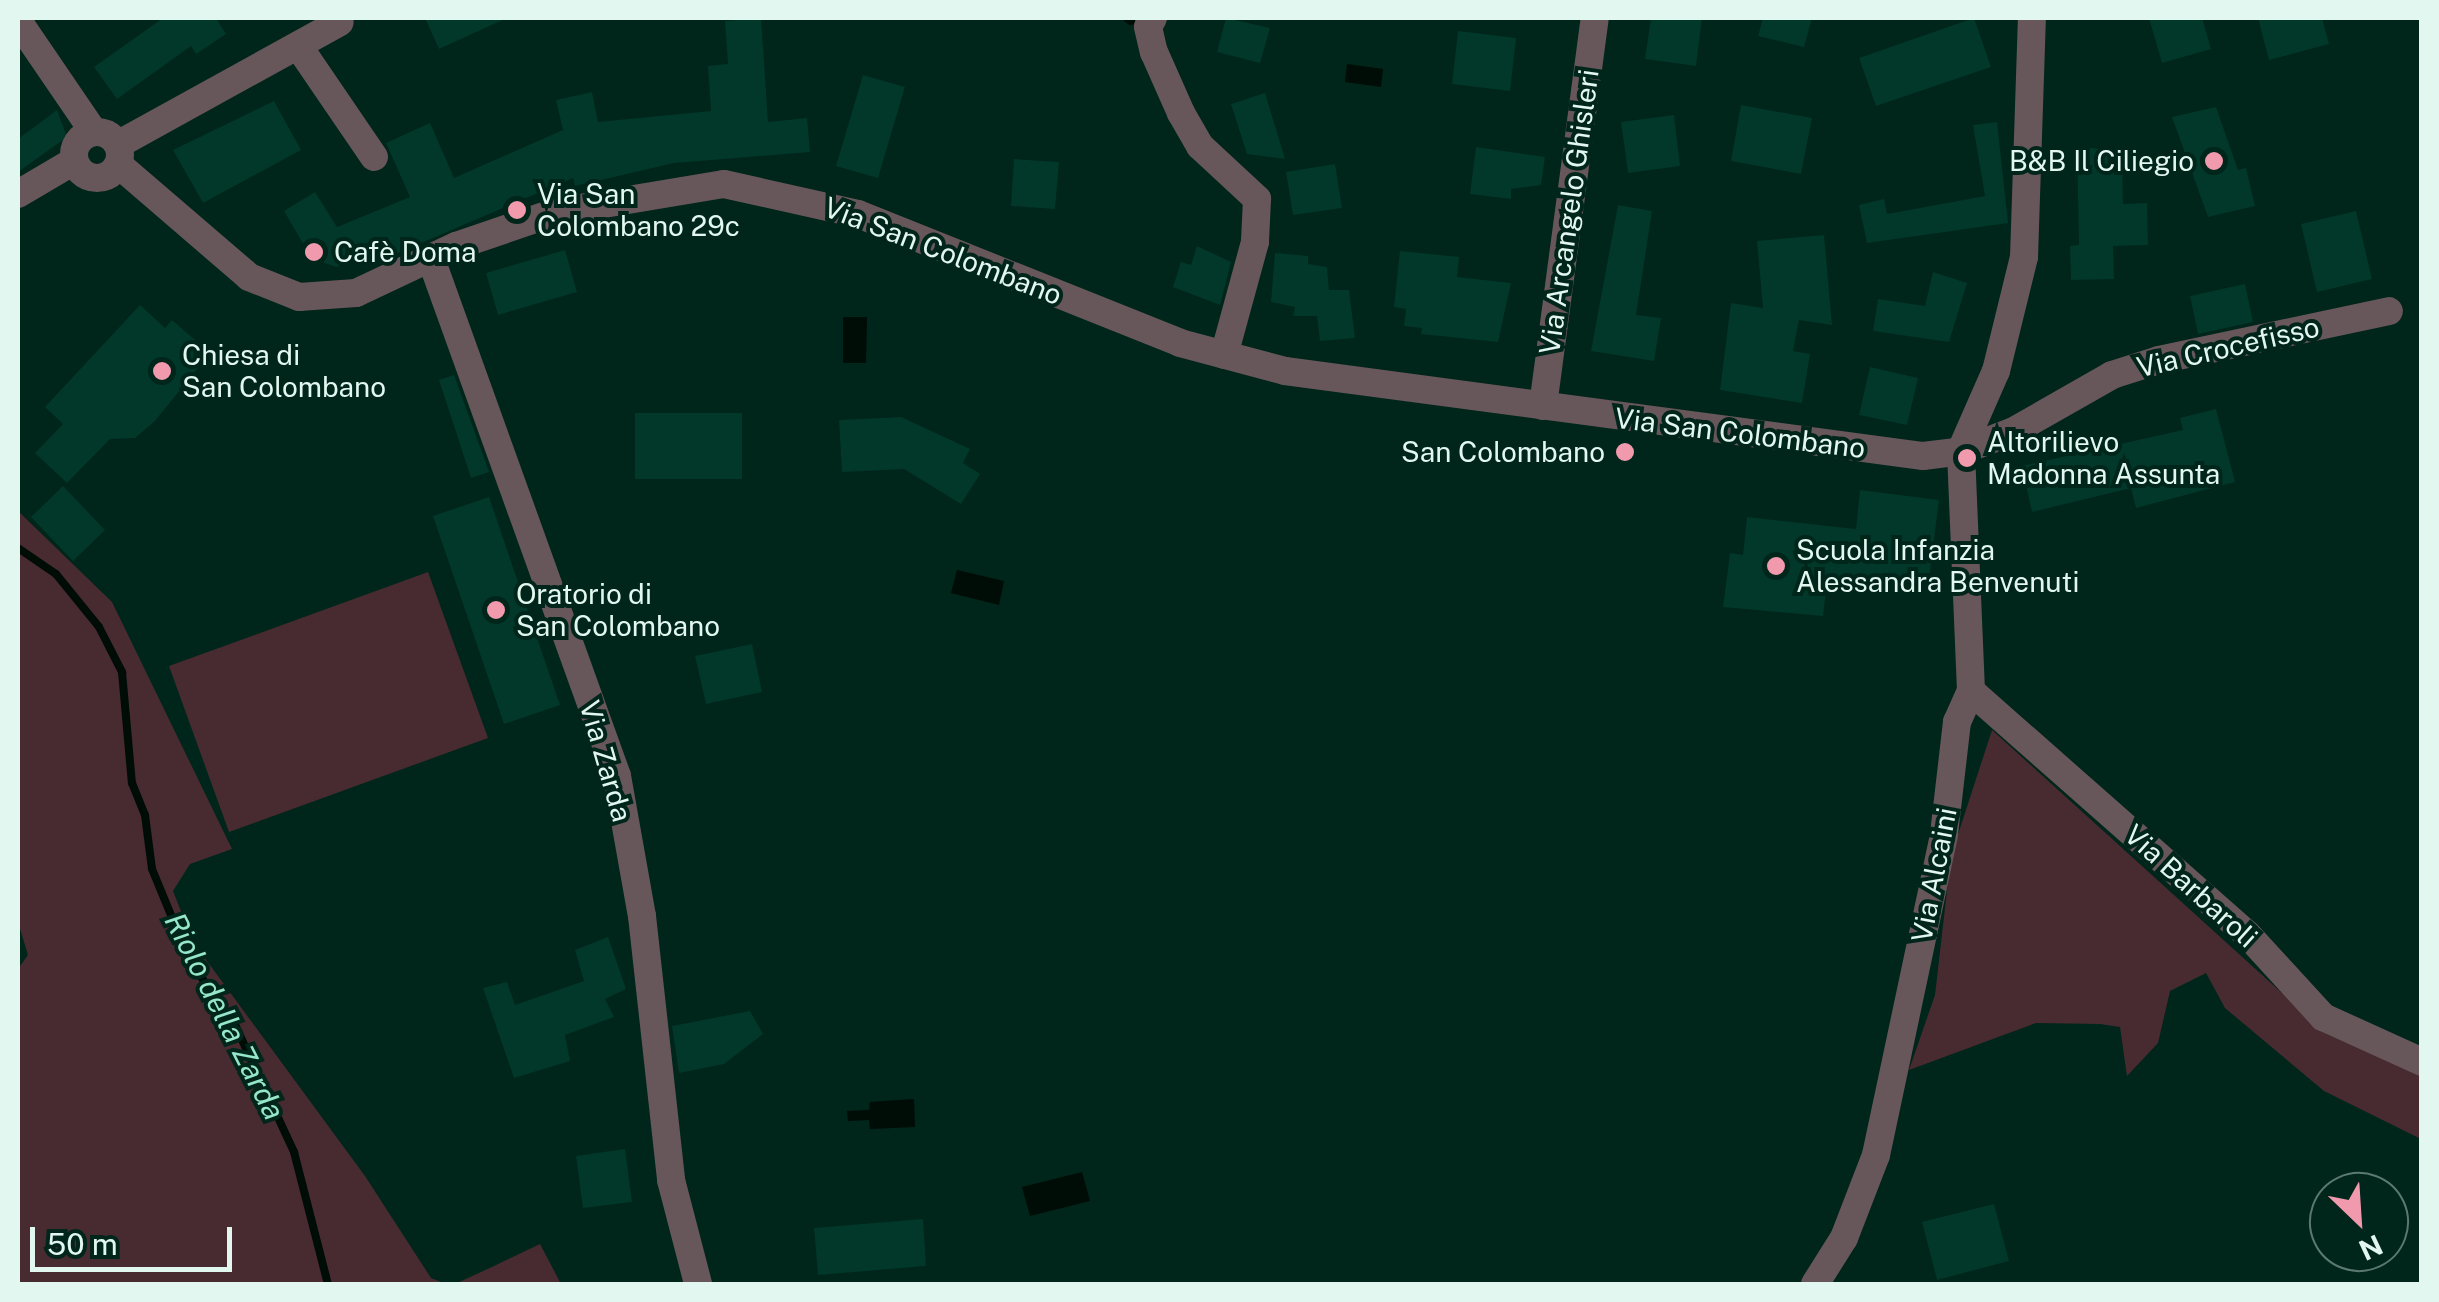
<!DOCTYPE html>
<meta charset="utf-8">
<style>
body{margin:0}
#map{position:relative;width:2439px;height:1302px;overflow:hidden;background:#00251a;font-family:"Public Sans",sans-serif}
div>[style]{position:absolute}
.green>*{inset:0;background:#482b31}
.water>*{inset:0;background:#000c06}
.stream>*{height:8px;margin:-4px;padding:0 4px;transform-origin:4px;border-radius:4px;background:#000c06}
.building>*{inset:0;background:#01382a}
.minor>*{height:28px;margin:-14px;padding:0 14px;transform-origin:14px;border-radius:14px;background:#67575a}
.minor>.ring{margin:-14px;padding:0;box-sizing:content-box;background:none;border:28px solid #67575a;border-radius:50%}
.dots>*{width:28px;height:28px;translate:-50% -50%;box-sizing:border-box;border:5px solid #00251a;border-radius:50%}
span{translate:-50% -50%;white-space:nowrap;text-align:center;line-height:1.15;-webkit-text-stroke:8px #00251a;paint-order:stroke}
.poi-label{font-size:28px;color:#e2f7ef}
.right{translate:-100% -50%;text-align:right}
.left{translate:0 -50%;text-align:left}
.street-label{font-size:28px;color:#e2f7ef}
.water-label{font-size:30px;color:#96e7ca;font-style:italic}
.frame{position:absolute;inset:0;border:20px solid #e2f7ef;pointer-events:none}
.north{position:absolute;left:2309px;top:1172px;width:100px;height:100px;box-sizing:border-box;background:#00251a;border:2px solid #5a796f;border-radius:50%;rotate:155deg;font-size:28px;font-weight:700;line-height:40px;text-align:center;color:#e2f7ef}
.north::after{content:'';display:block;margin:auto;width:35px;height:45px;background:#f29aad;clip-path:polygon(50% 0,100% 100%,50% 72%,0 100%)}
.scale{position:absolute;left:30px;top:1227px;width:202px;height:45px;box-sizing:border-box;border:5px solid #e2f7ef;border-top:0;padding-left:12px;font-size:30px;line-height:35px;white-space:nowrap;color:#e2f7ef;-webkit-text-stroke:8px #00251a;paint-order:stroke}
</style>
<div id="map">
<div class="green">
<div style="clip-path:polygon(18px 511px,112px 602px,232px 849px,190px 864px,173px 891px,193px 942px,365px 1176px,431px 1278px,446px 1284px,18px 1284px,18px 969px,28px 955px,18px 922px)"></div>
<div style="clip-path:polygon(428px 572px,488px 738px,229px 832px,169px 666px)"></div>
<div style="clip-path:polygon(1992px 730px,2327px 1034px,2421px 1075px,2421px 1139px,2324px 1091px,2225px 1008px,2206px 973px,2170px 991px,2158px 1043px,2127px 1076px,2120px 1027px,2100px 1024px,2036px 1023px,1909px 1070px,1935px 995px,1951px 856px)"></div>
<div style="clip-path:polygon(540px 1244px,561px 1284px,455px 1284px,494px 1266px)"></div>
</div>
<div class="water">
<div style="clip-path:polygon(1347px 64px,1383px 69px,1381px 87px,1345px 82px)"></div>
<div style="clip-path:polygon(843px 317px,867px 317px,866px 363px,843px 363px)"></div>
<div style="clip-path:polygon(957px 570px,1004px 581px,999px 605px,951px 593px)"></div>
<div style="clip-path:polygon(914px 1099px,915px 1127px,870px 1129px,869px 1120px,848px 1121px,847px 1111px,869px 1110px,870px 1102px)"></div>
<div style="clip-path:polygon(1082px 1172px,1090px 1201px,1030px 1216px,1022px 1187px)"></div>
</div>
<div class="stream">
<div style="left:1127px;top:18px;width:5px;rotate:37deg"></div>
<div style="left:18px;top:548px;width:46px;rotate:34.4deg"></div>
<div style="left:56px;top:574px;width:68px;rotate:50.9deg"></div>
<div style="left:99px;top:627px;width:51px;rotate:62.9deg"></div>
<div style="left:122px;top:672px;width:111px;rotate:84.9deg"></div>
<div style="left:132px;top:783px;width:35px;rotate:68deg"></div>
<div style="left:145px;top:815px;width:54px;rotate:82.6deg"></div>
<div style="left:152px;top:869px;width:100px;rotate:67.6deg"></div>
<div style="left:190px;top:961px;width:80px;rotate:55.1deg"></div>
<div style="left:236px;top:1027px;width:138px;rotate:65.1deg"></div>
<div style="left:294px;top:1152px;width:136px;rotate:75.6deg"></div>
</div>
<div class="building">
<div style="clip-path:polygon(163px 18px,216px 18px,226px 34px,196px 54px,191px 46px,117px 99px,94px 67px)"></div>
<div style="clip-path:polygon(425px 18px,507px 18px,439px 49px)"></div>
<div style="clip-path:polygon(761px 18px,768px 122px,807px 118px,810px 152px,674px 163px,575px 186px,573px 178px,365px 267px,359px 252px,337px 267px,312px 259px,284px 211px,315px 192px,337px 227px,410px 197px,386px 143px,430px 123px,454px 178px,563px 130px,556px 100px,592px 92px,598px 122px,711px 111px,708px 66px,728px 64px,725px 21px)"></div>
<div style="clip-path:polygon(1226px 18px,1270px 28px,1260px 63px,1217px 52px)"></div>
<div style="clip-path:polygon(1651px 18px,1702px 18px,1696px 66px,1645px 59px)"></div>
<div style="clip-path:polygon(1763px 18px,1812px 18px,1804px 47px,1758px 36px)"></div>
<div style="clip-path:polygon(1974px 18px,1991px 67px,1876px 106px,1859px 58px)"></div>
<div style="clip-path:polygon(2149px 18px,2202px 18px,2211px 49px,2162px 63px)"></div>
<div style="clip-path:polygon(2258px 18px,2322px 18px,2329px 44px,2269px 60px)"></div>
<div style="clip-path:polygon(1458px 31px,1516px 38px,1510px 91px,1452px 84px)"></div>
<div style="clip-path:polygon(863px 75px,905px 87px,878px 178px,836px 166px)"></div>
<div style="clip-path:polygon(1265px 93px,1285px 159px,1247px 154px,1231px 104px)"></div>
<div style="clip-path:polygon(274px 101px,301px 150px,203px 203px,173px 150px)"></div>
<div style="clip-path:polygon(1741px 105px,1812px 118px,1801px 174px,1731px 161px)"></div>
<div style="clip-path:polygon(2216px 107px,2238px 170px,2246px 168px,2255px 206px,2208px 217px,2172px 117px)"></div>
<div style="clip-path:polygon(57px 110px,67px 137px,18px 172px,18px 139px)"></div>
<div style="clip-path:polygon(1674px 115px,1680px 166px,1628px 173px,1621px 122px)"></div>
<div style="clip-path:polygon(1997px 122px,2008px 223px,1867px 243px,1859px 205px,1884px 199px,1887px 214px,1985px 196px,1973px 125px)"></div>
<div style="clip-path:polygon(2077px 146px,2122px 152px,2123px 204px,2147px 203px,2148px 245px,2113px 246px,2114px 279px,2071px 280px,2070px 246px,2079px 245px)"></div>
<div style="clip-path:polygon(1476px 147px,1545px 157px,1541px 185px,1511px 189px,1511px 199px,1470px 194px)"></div>
<div style="clip-path:polygon(1014px 159px,1059px 162px,1055px 209px,1011px 206px)"></div>
<div style="clip-path:polygon(1335px 164px,1342px 208px,1293px 215px,1286px 172px)"></div>
<div style="clip-path:polygon(1618px 205px,1652px 211px,1636px 315px,1661px 318px,1654px 361px,1591px 351px)"></div>
<div style="clip-path:polygon(2356px 211px,2372px 279px,2317px 292px,2301px 224px)"></div>
<div style="clip-path:polygon(1824px 235px,1832px 325px,1799px 320px,1793px 351px,1810px 354px,1802px 403px,1720px 390px,1731px 303px,1763px 308px,1757px 241px)"></div>
<div style="clip-path:polygon(1197px 246px,1231px 262px,1220px 305px,1173px 287px,1181px 262px,1191px 265px)"></div>
<div style="clip-path:polygon(565px 250px,577px 292px,498px 315px,486px 273px)"></div>
<div style="clip-path:polygon(1400px 251px,1459px 257px,1457px 277px,1511px 283px,1498px 342px,1421px 334px,1422px 328px,1404px 326px,1406px 309px,1394px 307px)"></div>
<div style="clip-path:polygon(1275px 253px,1308px 256px,1308px 264px,1327px 267px,1329px 290px,1349px 290px,1355px 338px,1320px 341px,1317px 316px,1293px 316px,1295px 307px,1271px 302px)"></div>
<div style="clip-path:polygon(1933px 272px,1967px 283px,1949px 342px,1873px 331px,1878px 299px,1925px 306px)"></div>
<div style="clip-path:polygon(2245px 284px,2253px 322px,2198px 334px,2190px 296px)"></div>
<div style="clip-path:polygon(140px 305px,165px 328px,172px 320px,210px 353px,155px 421px,135px 438px,110px 439px,67px 483px,35px 453px,63px 424px,45px 407px)"></div>
<div style="clip-path:polygon(1870px 367px,1918px 378px,1907px 425px,1859px 415px)"></div>
<div style="clip-path:polygon(454px 375px,489px 472px,471px 478px,439px 380px)"></div>
<div style="clip-path:polygon(2216px 409px,2235px 482px,2136px 508px,2131px 488px,2032px 512px,2022px 466px,2183px 430px,2180px 418px)"></div>
<div style="clip-path:polygon(635px 413px,742px 413px,742px 479px,635px 479px)"></div>
<div style="clip-path:polygon(901px 417px,970px 449px,963px 463px,980px 474px,961px 504px,904px 469px,842px 472px,839px 420px)"></div>
<div style="clip-path:polygon(63px 486px,105px 530px,73px 561px,31px 517px)"></div>
<div style="clip-path:polygon(1860px 490px,1939px 500px,1928px 587px,1828px 575px,1823px 616px,1723px 607px,1730px 553px,1743px 555px,1747px 517px,1856px 529px)"></div>
<div style="clip-path:polygon(489px 497px,560px 705px,504px 724px,433px 516px)"></div>
<div style="clip-path:polygon(752px 644px,762px 692px,706px 704px,695px 656px)"></div>
<div style="clip-path:polygon(608px 937px,626px 989px,605px 999px,614px 1017px,565px 1035px,570px 1061px,514px 1078px,483px 988px,507px 982px,515px 1005px,584px 981px,575px 950px)"></div>
<div style="clip-path:polygon(750px 1011px,763px 1034px,724px 1064px,679px 1073px,672px 1026px)"></div>
<div style="clip-path:polygon(625px 1149px,632px 1202px,583px 1208px,576px 1156px)"></div>
<div style="clip-path:polygon(1994px 1204px,2009px 1261px,1937px 1280px,1922px 1222px)"></div>
<div style="clip-path:polygon(923px 1219px,926px 1266px,818px 1275px,814px 1228px)"></div>
</div>
<div class="minor">
<div style="left:1153px;top:18px;width:10px;rotate:119deg"></div>
<div style="left:1148px;top:27px;width:26px;rotate:77deg"></div>
<div style="left:1154px;top:52px;width:67px;rotate:66.1deg"></div>
<div style="left:1181px;top:113px;width:38px;rotate:60deg"></div>
<div style="left:1200px;top:146px;width:78px;rotate:42.9deg"></div>
<div style="left:1257px;top:199px;width:43px;rotate:92.7deg"></div>
<div style="left:1255px;top:242px;width:117px;rotate:105.3deg"></div>
<div style="left:18px;top:21px;width:133px;rotate:55.7deg"></div>
<div style="left:299px;top:47px;width:133px;rotate:55.7deg"></div>
<div class="ring" style="left:74px;top:132px;width:18px;height:18px"></div>
<div style="left:119px;top:144px;width:252px;rotate:-28.9deg"></div>
<div style="left:119px;top:165px;width:172px;rotate:40.7deg"></div>
<div style="left:249px;top:277px;width:54px;rotate:21.8deg"></div>
<div style="left:299px;top:297px;width:57px;rotate:-4deg"></div>
<div style="left:356px;top:293px;width:110px;rotate:-25.2deg"></div>
<div style="left:456px;top:246px;width:106px;rotate:-18.8deg"></div>
<div style="left:556px;top:212px;width:170px;rotate:-9.5deg"></div>
<div style="left:724px;top:184px;width:137px;rotate:12.6deg"></div>
<div style="left:858px;top:214px;width:347px;rotate:21.8deg"></div>
<div style="left:1180px;top:343px;width:109px;rotate:14.9deg"></div>
<div style="left:1285px;top:371px;width:644px;rotate:7.59deg"></div>
<div style="left:1923px;top:456px;width:38px;rotate:-7deg"></div>
<div style="left:1961px;top:451px;width:57px;rotate:-20.7deg"></div>
<div style="left:2014px;top:431px;width:113px;rotate:-29.7deg"></div>
<div style="left:2112px;top:375px;width:49px;rotate:-17.7deg"></div>
<div style="left:2159px;top:360px;width:235px;rotate:-12deg"></div>
<div style="left:18px;top:194px;width:65px;rotate:-30.5deg"></div>
<div style="left:431px;top:259px;width:549px;rotate:70.21deg"></div>
<div style="left:617px;top:776px;width:142px;rotate:79.9deg"></div>
<div style="left:642px;top:916px;width:266px;rotate:83.7deg"></div>
<div style="left:671px;top:1180px;width:107px;rotate:75.4deg"></div>
<div style="left:1543px;top:406px;width:391px;rotate:-82.4deg"></div>
<div style="left:1963px;top:446px;width:82px;rotate:-66.3deg"></div>
<div style="left:1996px;top:371px;width:117px;rotate:-76.2deg"></div>
<div style="left:2024px;top:257px;width:239px;rotate:-88.1deg"></div>
<div style="left:1971px;top:691px;width:368px;rotate:41.4deg"></div>
<div style="left:2247px;top:934px;width:113px;rotate:47.5deg"></div>
<div style="left:2323px;top:1017px;width:109px;rotate:24.4deg"></div>
<div style="left:1815px;top:1284px;width:54px;rotate:-57.8deg"></div>
<div style="left:1844px;top:1238px;width:89px;rotate:-68.9deg"></div>
<div style="left:1876px;top:1155px;width:328px;rotate:-78deg"></div>
<div style="left:1944px;top:834px;width:113px;rotate:-83.4deg"></div>
<div style="left:1957px;top:722px;width:34px;rotate:-66deg"></div>
<div style="left:1971px;top:691px;width:240px;rotate:-92.4deg"></div>
</div>
<div class="dots">
<div style="left:2214px;top:161px;background:#f29aad"></div>
<div style="left:517px;top:210px;background:#f29aad"></div>
<div style="left:314px;top:252px;background:#f29aad"></div>
<div style="left:162px;top:371px;background:#f29aad"></div>
<div style="left:1625px;top:452px;background:#f29aad"></div>
<div style="left:1967px;top:458px;background:#f29aad"></div>
<div style="left:1776px;top:566px;background:#f29aad"></div>
<div style="left:496px;top:610px;background:#f29aad"></div>
</div>
<div class="poi-label">
<span class="right" style="left:2194px;top:161px">B&amp;B Il Ciliegio</span>
<span class="left" style="left:537px;top:210px">Via San<br>Colombano 29c</span>
<span class="left" style="left:334px;top:252px">Cafè Doma</span>
<span class="left" style="left:182px;top:371px">Chiesa di<br>San Colombano</span>
<span class="left" style="left:1987px;top:458px">Altorilievo<br>Madonna Assunta</span>
<span class="right" style="left:1605px;top:452px">San Colombano</span>
<span class="left" style="left:1796px;top:566px">Scuola Infanzia<br>Alessandra Benvenuti</span>
<span class="left" style="left:516px;top:610px">Oratorio di<br>San Colombano</span>
</div>
<div class="street-label">
<span style="left:1569px;top:212px;rotate:-82deg">Via Arcangelo Ghisleri</span>
<span style="left:943px;top:251px;rotate:21deg">Via San Colombano</span>
<span style="left:2228px;top:347px;rotate:-13deg">Via Crocefisso</span>
<span style="left:1740px;top:433px;rotate:7deg">Via San Colombano</span>
<span style="left:606px;top:761px;rotate:74deg">Via Zarda</span>
<span style="left:1934px;top:875px;rotate:-79deg">Via Alcaini</span>
<span style="left:2191px;top:886px;rotate:42deg">Via Barbaroli</span>
</div>
<div class="water-label">
<span style="left:225px;top:1016px;rotate:63deg">Riolo della Zarda</span>
</div>
<div class="frame"></div>
<div class="north">N</div>
<div class="scale">50 m</div>
</div>
